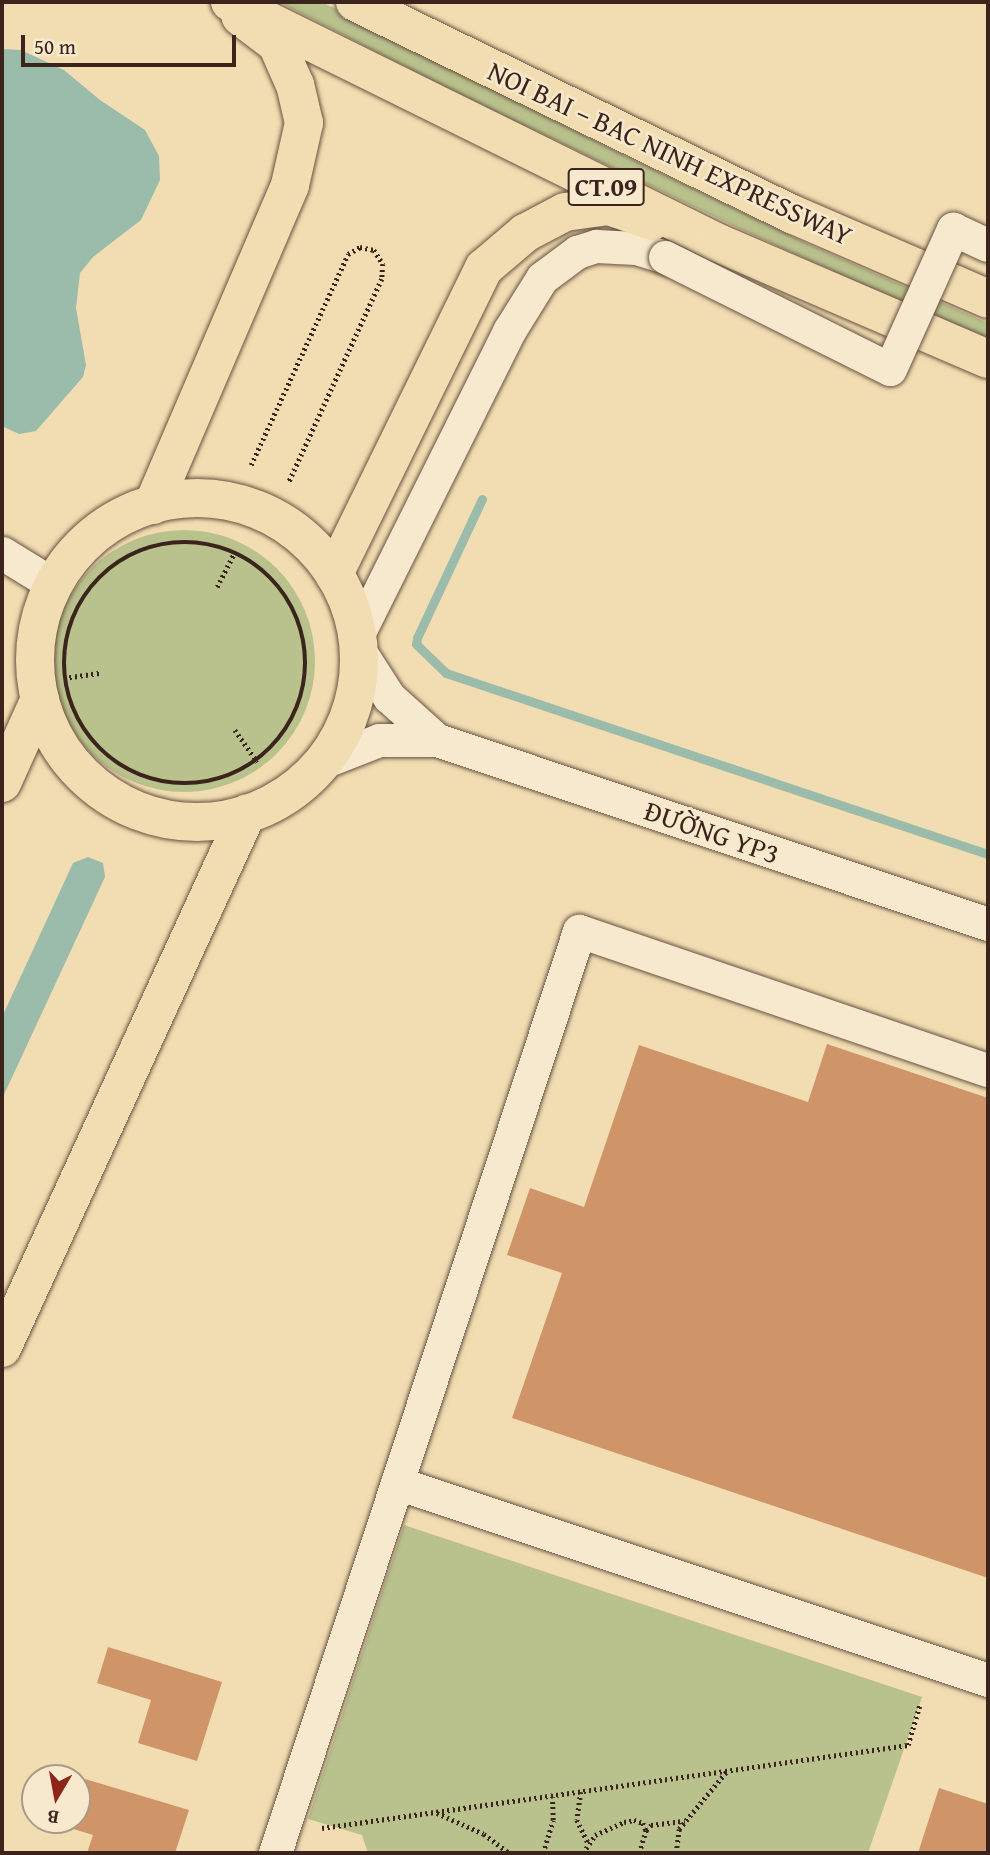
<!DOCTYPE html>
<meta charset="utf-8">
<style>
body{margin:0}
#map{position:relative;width:990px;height:1855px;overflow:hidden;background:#f2ddb2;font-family:"Gentium Book Plus",serif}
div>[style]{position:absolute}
.green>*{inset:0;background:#b9c18d}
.round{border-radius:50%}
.water>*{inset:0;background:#9bbcab}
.stream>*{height:9px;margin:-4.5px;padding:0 4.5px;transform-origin:4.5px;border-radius:4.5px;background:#9bbcab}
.building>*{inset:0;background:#d09469}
.path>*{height:4.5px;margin-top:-2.25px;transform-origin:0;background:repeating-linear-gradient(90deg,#3b241c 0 2px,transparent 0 5.5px)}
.path>.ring{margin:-2.25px;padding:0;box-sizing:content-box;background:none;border:4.5px solid #3b241c;border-radius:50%}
.roads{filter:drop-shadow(0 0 2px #695242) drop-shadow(0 0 2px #695242)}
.minor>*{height:33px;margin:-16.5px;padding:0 16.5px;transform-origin:16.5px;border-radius:16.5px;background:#f7e9cd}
.major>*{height:38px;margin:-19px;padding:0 19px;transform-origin:19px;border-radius:19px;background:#f2ddb2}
.major>.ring{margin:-19px;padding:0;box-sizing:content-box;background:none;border:38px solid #f2ddb2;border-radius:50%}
.highway>*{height:38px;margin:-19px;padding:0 19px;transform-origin:19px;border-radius:19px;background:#f2ddb2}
.bridges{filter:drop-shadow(0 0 2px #695242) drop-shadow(0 0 2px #695242)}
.minor-bridge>*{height:33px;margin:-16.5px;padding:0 16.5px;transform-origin:16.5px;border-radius:16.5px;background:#f7e9cd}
span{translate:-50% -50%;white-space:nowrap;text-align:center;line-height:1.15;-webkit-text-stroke:5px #f7e9cd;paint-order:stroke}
.shield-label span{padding:2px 5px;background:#f7e9cd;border:2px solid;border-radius:5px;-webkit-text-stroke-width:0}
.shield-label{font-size:26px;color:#3b241c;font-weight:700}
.street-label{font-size:28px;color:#3b241c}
.frame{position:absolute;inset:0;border:4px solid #3b241c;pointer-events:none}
.north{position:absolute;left:21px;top:1764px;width:70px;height:70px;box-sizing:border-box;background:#f7e9cd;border:2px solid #ac9a86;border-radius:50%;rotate:190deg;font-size:19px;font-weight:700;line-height:28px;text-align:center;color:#3b241c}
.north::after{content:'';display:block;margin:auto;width:24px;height:32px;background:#8f2418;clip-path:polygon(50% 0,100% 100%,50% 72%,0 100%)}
.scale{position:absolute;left:21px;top:35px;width:215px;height:32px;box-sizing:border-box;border:4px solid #3b241c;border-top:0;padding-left:9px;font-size:21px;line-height:24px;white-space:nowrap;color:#3b241c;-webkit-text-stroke:5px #f7e9cd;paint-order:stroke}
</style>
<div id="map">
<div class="green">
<div style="clip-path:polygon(279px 2px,322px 2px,613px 150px,810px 245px,988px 323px,988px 342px,734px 226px,455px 92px)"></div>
<div class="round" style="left:53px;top:530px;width:262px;height:262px"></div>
<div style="clip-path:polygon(404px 1525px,922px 1697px,868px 1853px,368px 1853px,362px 1835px,308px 1819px)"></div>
</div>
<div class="water">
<div style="clip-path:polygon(2px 49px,21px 50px,64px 70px,100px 100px,145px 130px,159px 156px,160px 180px,141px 220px,93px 257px,80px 273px,76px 308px,86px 365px,83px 377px,36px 431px,19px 434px,2px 426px)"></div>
<div style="clip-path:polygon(88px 857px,103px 863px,105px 877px,2px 1099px,2px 1017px,73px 863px)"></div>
</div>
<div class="stream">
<div style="left:482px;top:499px;width:153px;rotate:115.1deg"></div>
<div style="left:417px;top:638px;width:6px;rotate:99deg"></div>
<div style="left:416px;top:644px;width:42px;rotate:44deg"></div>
<div style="left:446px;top:673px;width:571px;rotate:18.47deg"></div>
</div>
<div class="building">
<div style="clip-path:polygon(827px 1044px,988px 1098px,988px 1578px,512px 1418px,562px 1273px,507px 1255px,530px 1188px,584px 1207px,639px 1045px,808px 1102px)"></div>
<div style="clip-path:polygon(108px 1647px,222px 1682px,197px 1761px,138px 1743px,151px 1700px,97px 1683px)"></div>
<div style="clip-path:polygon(85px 1779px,189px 1810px,175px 1853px,87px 1853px,93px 1835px,70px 1828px,72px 1820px,77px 1820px,77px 1804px)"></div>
<div style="clip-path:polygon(939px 1788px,988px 1804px,988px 1853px,918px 1853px)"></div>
</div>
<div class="path">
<div style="left:251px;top:465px;width:232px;rotate:-65.3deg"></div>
<div style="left:348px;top:254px;width:14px;rotate:-30deg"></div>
<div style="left:360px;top:247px;width:14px;rotate:12deg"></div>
<div style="left:374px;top:250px;width:17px;rotate:57deg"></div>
<div style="left:383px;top:264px;width:15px;rotate:94deg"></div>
<div style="left:382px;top:279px;width:223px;rotate:114.6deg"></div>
<div class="ring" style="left:64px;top:542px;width:237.5px;height:237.5px"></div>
<div style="left:217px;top:587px;width:38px;rotate:-63deg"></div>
<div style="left:64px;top:678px;width:37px;rotate:-8deg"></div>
<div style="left:235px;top:730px;width:39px;rotate:55deg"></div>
<div style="left:581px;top:1792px;width:28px;rotate:98deg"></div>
<div style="left:577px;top:1820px;width:25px;rotate:64deg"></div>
<div style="left:437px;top:1813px;width:51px;rotate:24.1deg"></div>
<div style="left:484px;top:1834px;width:31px;rotate:37deg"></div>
<div style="left:322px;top:1828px;width:592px;rotate:-8.06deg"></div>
<div style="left:908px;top:1745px;width:43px;rotate:-73.7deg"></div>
<div style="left:543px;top:1853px;width:34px;rotate:-73deg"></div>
<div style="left:553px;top:1820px;width:23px;rotate:-92deg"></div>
<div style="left:583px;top:1853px;width:22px;rotate:-56deg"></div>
<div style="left:595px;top:1835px;width:32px;rotate:-24deg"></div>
<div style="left:624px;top:1822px;width:10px;rotate:-11deg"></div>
<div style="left:634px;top:1820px;width:9px;rotate:18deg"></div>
<div style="left:643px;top:1823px;width:8px;rotate:67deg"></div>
<div style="left:639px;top:1853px;width:24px;rotate:-73deg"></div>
<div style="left:646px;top:1830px;width:7px;rotate:-45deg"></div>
<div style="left:651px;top:1825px;width:34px;rotate:-7deg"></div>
<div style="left:676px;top:1853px;width:24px;rotate:-83deg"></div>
<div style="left:679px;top:1829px;width:75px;rotate:-50.4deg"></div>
</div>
<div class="roads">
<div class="minor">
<div style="left:2px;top:553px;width:61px;rotate:31.6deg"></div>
<div style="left:358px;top:634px;width:339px;rotate:-63.5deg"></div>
<div style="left:509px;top:331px;width:62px;rotate:-58.1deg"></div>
<div style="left:542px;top:278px;width:44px;rotate:-36.6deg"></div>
<div style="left:577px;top:252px;width:20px;rotate:-18deg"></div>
<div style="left:596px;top:246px;width:40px;rotate:2.9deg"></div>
<div style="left:636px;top:248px;width:30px;rotate:17deg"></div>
<div style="left:437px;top:740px;width:581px;rotate:18.47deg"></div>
<div style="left:323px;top:762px;width:60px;rotate:-21.4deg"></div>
<div style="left:379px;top:740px;width:58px"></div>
<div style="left:437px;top:740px;width:64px;rotate:-138.1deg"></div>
<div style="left:389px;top:697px;width:56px;rotate:-122.6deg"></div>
<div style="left:397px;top:1483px;width:623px;rotate:18.43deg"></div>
<div style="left:275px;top:1853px;width:971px;rotate:-71.75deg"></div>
<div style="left:579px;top:931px;width:432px;rotate:18.8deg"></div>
</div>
<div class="major">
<div class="ring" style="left:35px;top:498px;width:286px;height:286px"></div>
<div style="left:153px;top:505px;width:348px;rotate:-66.8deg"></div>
<div style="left:290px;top:185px;width:64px;rotate:-77.3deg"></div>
<div style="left:304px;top:123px;width:39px;rotate:-103deg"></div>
<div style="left:295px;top:85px;width:45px;rotate:-113.7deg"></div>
<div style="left:277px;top:44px;width:46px;rotate:-142.9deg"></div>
<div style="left:334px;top:574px;width:341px;rotate:-63.9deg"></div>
<div style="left:484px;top:268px;width:54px;rotate:-40.5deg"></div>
<div style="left:525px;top:233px;width:45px;rotate:-27.7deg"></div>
<div style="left:565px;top:212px;width:44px;rotate:-7.8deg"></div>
<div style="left:609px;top:206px;width:46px;rotate:19.2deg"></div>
<div style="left:2px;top:783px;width:92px;rotate:-65.7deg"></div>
<div style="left:2px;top:1348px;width:588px;rotate:-65.39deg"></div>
</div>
<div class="highway">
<div style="left:230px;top:2px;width:542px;rotate:26.28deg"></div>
<div style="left:716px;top:242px;width:296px;rotate:23.3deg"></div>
<div style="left:355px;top:2px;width:486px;rotate:25.9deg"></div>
<div style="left:792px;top:214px;width:214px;rotate:23.4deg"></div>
</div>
</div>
<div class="bridges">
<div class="minor-bridge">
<div style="left:665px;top:257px;width:251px;rotate:26.5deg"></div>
<div style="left:890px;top:369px;width:154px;rotate:-65.8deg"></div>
<div style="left:953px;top:229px;width:38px;rotate:25deg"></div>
</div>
</div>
<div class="shield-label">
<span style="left:606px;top:187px">CT.09</span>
</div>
<div class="street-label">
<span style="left:670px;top:153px;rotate:25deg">NOI BAI – BAC NINH EXPRESSWAY</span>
<span style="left:712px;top:832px;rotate:19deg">ĐƯỜNG YP3</span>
</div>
<div class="frame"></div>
<div class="north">B</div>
<div class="scale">50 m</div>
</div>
